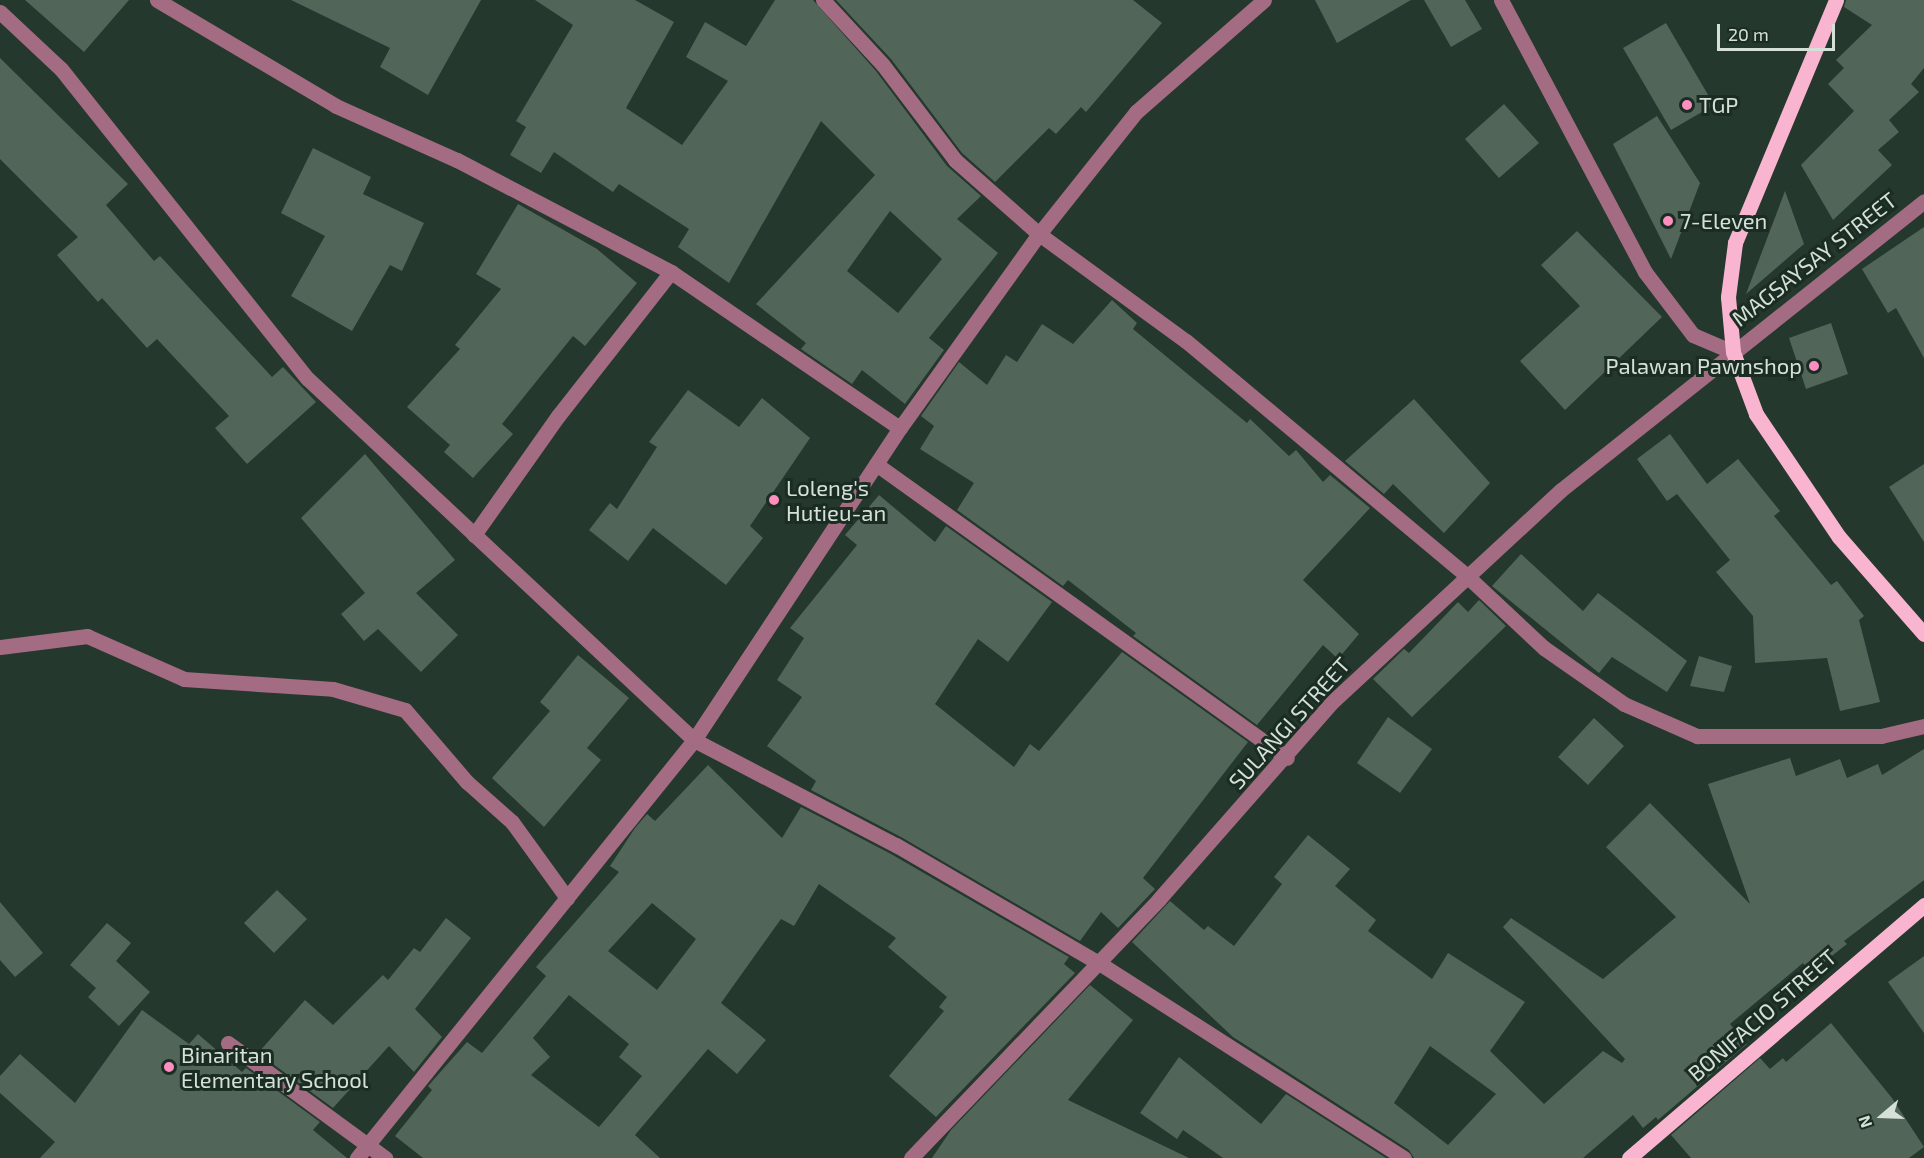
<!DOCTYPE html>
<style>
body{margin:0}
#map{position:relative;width:1924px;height:1158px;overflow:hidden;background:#24382d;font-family:"Exo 2",sans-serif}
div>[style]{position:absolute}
.building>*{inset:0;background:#516559}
.minor>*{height:15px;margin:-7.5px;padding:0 7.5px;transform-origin:7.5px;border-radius:7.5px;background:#a36c83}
.major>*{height:15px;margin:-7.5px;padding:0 7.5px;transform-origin:7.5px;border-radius:7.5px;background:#f9b5d0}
.dots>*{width:16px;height:16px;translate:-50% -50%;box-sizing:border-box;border:3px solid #1b2d23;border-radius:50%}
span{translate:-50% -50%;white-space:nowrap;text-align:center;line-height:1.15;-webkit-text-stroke:6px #1b2d23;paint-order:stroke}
.poi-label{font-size:22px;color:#d4e0d8}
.left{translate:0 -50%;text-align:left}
.right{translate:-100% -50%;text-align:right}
.street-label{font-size:22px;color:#d4e0d8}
.north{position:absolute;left:1852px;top:1086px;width:60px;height:60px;-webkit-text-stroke:4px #1b2d23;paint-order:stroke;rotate:251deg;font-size:16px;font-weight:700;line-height:24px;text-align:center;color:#d4e0d8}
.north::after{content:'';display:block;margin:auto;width:21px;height:27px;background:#d4e0d8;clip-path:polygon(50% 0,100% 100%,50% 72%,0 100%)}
.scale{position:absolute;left:1717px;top:24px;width:118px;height:27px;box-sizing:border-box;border:3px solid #d4e0d8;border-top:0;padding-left:8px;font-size:18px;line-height:21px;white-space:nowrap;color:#d4e0d8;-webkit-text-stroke:4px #1b2d23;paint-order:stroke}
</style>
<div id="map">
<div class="building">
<div style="clip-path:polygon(25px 0,129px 0,84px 52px)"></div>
<div style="clip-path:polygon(291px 0,481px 0,428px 95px,380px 67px,390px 48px)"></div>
<div style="clip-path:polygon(evenodd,535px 0,635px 0,674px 22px,626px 108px,682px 145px,728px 81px,686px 57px,705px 22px,746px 46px,775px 0,813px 0,876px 71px,947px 166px,981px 196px,957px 219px,998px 253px,929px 338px,944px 350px,905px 404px,862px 370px,852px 384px,801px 349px,806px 343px,756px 304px,875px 175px,821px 121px,729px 283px,678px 247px,689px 229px,619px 184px,613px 192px,554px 152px,541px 173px,510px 155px,526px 127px,516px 121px,573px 25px,535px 0,890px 211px,942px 259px,898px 313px,847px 271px,890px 211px)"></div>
<div style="clip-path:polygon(836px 0,1133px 0,1162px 23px,1086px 112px,1081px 107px,1056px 134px,1049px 128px,995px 182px,962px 153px,891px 59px)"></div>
<div style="clip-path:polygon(1315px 0,1411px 0,1337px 43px)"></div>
<div style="clip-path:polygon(1424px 0,1465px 0,1482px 29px,1451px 47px)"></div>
<div style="clip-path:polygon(1846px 0,1924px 0,1924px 68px,1911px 84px,1919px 92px,1889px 120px,1899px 132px,1878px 150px,1892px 165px,1833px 220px,1801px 165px,1854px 111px,1828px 84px,1844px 68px,1836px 60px,1872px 25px,1844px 7px)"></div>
<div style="clip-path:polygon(1666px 23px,1714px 105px,1671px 130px,1623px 48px)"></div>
<div style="clip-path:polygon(0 58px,128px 184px,106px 205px,154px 261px,160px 256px,272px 377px,283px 367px,316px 402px,247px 464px,215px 428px,229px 416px,157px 339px,147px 348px,102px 298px,98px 302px,57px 255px,78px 237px,0 159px)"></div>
<div style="clip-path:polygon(1504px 104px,1539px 143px,1499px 178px,1465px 139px)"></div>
<div style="clip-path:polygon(1657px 116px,1700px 183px,1671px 259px,1613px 144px)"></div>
<div style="clip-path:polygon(313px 148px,371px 177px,363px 194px,424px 223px,402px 271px,390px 265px,352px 331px,291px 296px,325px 236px,281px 213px)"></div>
<div style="clip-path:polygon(1785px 191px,1804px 244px,1746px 294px)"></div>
<div style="clip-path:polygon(518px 204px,597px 249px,637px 283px,585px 346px,573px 336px,502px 424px,513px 434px,473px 478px,444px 452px,450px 445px,407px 407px,460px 349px,455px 345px,501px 289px,476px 274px)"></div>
<div style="clip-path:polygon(1924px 227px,1924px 358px,1896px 308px,1888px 313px,1862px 269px)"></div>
<div style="clip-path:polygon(1577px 231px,1662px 317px,1565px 410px,1520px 361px,1580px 306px,1541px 265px)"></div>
<div style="clip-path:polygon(1112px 300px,1137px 323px,1133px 329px,1247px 423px,1250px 419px,1289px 456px,1296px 450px,1323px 482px,1330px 475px,1370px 508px,1303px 580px,1359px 634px,1338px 659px,1323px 645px,1257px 725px,1133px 636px,1136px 633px,1068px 580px,1063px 586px,957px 510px,974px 483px,920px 449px,934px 426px,921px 416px,959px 362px,987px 385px,1006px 355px,1017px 362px,1042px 324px,1073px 344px)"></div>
<div style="clip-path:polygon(1831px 323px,1848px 374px,1806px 389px,1789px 338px)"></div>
<div style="clip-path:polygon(688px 390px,739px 427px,762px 398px,810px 438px,750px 526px,763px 538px,726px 585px,653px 528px,628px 561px,589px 530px,610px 503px,617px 509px,657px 447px,649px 442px)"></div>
<div style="clip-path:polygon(1414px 399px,1490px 483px,1444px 533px,1393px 484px,1384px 494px,1345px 461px)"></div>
<div style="clip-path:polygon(1670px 434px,1707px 484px,1738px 459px,1780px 511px,1774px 516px,1831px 585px,1837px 581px,1864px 616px,1859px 620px,1880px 702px,1840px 711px,1827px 658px,1755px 663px,1753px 616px,1716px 572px,1730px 560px,1677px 494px,1667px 501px,1637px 459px)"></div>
<div style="clip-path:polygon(365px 454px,455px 560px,416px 593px,458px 635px,421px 672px,378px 629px,364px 641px,341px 614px,365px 593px,301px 518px)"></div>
<div style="clip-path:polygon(1924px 464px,1924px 542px,1889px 487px)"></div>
<div style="clip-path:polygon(879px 495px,935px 542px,946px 526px,1052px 602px,1008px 662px,978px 639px,935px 704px,1014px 767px,1030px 744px,1039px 751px,1122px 652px,1248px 742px,1143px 878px,1155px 889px,1118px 928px,1101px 912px,1080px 941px,901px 837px,811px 790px,816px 781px,767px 746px,802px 697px,777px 680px,804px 638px,790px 628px,857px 545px,845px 535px)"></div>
<div style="clip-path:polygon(1521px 554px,1583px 611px,1598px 593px,1687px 661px,1667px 692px,1612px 657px,1599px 673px,1492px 586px)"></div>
<div style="clip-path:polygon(1479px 600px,1506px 626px,1412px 717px,1373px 679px,1404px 649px,1409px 653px,1458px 602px,1468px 612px)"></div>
<div style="clip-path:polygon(578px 655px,629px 698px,587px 748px,601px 760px,544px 827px,492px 778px,550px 711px,540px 702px)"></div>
<div style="clip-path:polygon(1699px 656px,1732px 666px,1724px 692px,1690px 686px)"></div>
<div style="clip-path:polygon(1388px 717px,1432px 749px,1400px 793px,1357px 763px)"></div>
<div style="clip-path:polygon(1594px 718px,1624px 746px,1588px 785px,1558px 757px)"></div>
<div style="clip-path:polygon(evenodd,1924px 749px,1924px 880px,1844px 941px,1847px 944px,1810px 973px,1803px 963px,1730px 1024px,1747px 1044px,1658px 1120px,1656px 1117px,1643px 1128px,1633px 1115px,1583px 1158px,1414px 1158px,1409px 1150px,1233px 1037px,1132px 942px,1170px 901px,1204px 930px,1208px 926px,1234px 946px,1282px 884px,1274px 877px,1308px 835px,1350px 869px,1335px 886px,1376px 920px,1368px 931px,1432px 979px,1448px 953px,1525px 1002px,1490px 1051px,1544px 1104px,1603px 1051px,1622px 1063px,1625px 1059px,1503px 927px,1511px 918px,1603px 979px,1676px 917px,1606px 847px,1650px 803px,1750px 904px,1708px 784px,1790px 758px,1796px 776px,1840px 759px,1847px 778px,1878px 764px,1882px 775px,1924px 749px,1430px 1046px,1496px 1094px,1448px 1145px,1394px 1103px,1430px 1046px)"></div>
<div style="clip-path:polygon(evenodd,708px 765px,782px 838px,801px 807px,891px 854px,1069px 957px,1064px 964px,1075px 973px,936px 1117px,889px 1076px,944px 1011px,939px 1007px,947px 997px,888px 947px,896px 938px,819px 884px,794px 926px,781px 919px,721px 1003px,766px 1040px,737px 1074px,708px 1049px,635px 1135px,660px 1158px,423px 1158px,395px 1136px,432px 1090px,428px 1086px,467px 1042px,482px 1053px,546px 976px,536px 967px,619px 872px,610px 866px,635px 828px,647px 814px,655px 821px,708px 765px,652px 903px,696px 939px,657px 990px,608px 951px,652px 903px,708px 765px,569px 995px,629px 1044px,619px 1057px,642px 1076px,599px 1127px,531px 1075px,550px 1057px,533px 1038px,569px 995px)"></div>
<div style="clip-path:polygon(277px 890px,307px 919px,274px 953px,244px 923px)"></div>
<div style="clip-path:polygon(0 902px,43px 953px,15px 977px,0 960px)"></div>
<div style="clip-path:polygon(446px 918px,471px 938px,415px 1009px,442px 1037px,414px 1072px,389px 1046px,333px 1108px,258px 1053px,305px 1000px,333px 1025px,383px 975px,388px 980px,414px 948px,420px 952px)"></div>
<div style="clip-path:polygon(107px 923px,131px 943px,116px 961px,150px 992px,119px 1026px,88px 997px,96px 988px,70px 965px)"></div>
<div style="clip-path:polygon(1924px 956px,1924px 1033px,1888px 982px)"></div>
<div style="clip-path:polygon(1090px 985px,1133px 1020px,1068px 1100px,1189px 1158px,932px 1158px,951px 1130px)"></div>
<div style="clip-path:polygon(142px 1010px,189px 1044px,198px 1034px,242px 1072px,246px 1068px,320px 1122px,313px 1130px,347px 1158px,40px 1158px,55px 1142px,0 1093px,0 1076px,20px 1054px,75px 1103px)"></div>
<div style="clip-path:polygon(1831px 1023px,1892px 1098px,1924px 1147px,1909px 1158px,1691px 1158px,1671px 1135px,1760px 1058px,1770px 1069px,1783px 1058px,1786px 1062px)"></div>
<div style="clip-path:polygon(1179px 1057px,1261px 1124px,1286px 1094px,1386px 1158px,1223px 1158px,1183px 1130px,1177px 1139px,1140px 1113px)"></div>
</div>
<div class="minor">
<div style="left:157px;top:0;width:208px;rotate:30.6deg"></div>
<div style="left:336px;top:106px;width:133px;rotate:24.1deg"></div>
<div style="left:457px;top:160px;width:242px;rotate:27.6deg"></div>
<div style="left:671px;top:272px;width:277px;rotate:34.3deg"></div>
<div style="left:823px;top:0;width:88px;rotate:47.3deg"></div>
<div style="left:883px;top:65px;width:119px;rotate:52.8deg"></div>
<div style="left:955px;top:160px;width:112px;rotate:41.4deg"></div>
<div style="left:1039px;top:234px;width:182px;rotate:36.1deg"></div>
<div style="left:1186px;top:341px;width:368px;rotate:39.9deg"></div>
<div style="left:1468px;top:577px;width:104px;rotate:43.1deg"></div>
<div style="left:1544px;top:648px;width:98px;rotate:35deg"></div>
<div style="left:1624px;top:704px;width:80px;rotate:23.7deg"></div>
<div style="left:1697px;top:736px;width:184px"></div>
<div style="left:1881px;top:736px;width:44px;rotate:-13.1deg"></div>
<div style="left:1501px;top:0;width:308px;rotate:62.1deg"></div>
<div style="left:1645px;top:272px;width:79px;rotate:52.7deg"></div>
<div style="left:1693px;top:335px;width:43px;rotate:23deg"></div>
<div style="left:0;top:12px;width:83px;rotate:43.1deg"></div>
<div style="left:61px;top:69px;width:396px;rotate:51.5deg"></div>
<div style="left:308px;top:379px;width:529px;rotate:43.08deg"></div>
<div style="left:694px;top:740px;width:228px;rotate:27.5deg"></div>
<div style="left:896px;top:845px;width:235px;rotate:30.2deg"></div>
<div style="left:1099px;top:963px;width:362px;rotate:32.6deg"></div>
<div style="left:876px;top:464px;width:505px;rotate:35.58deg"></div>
<div style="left:474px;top:535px;width:146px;rotate:-54.8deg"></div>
<div style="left:558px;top:416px;width:183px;rotate:-51.9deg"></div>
<div style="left:0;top:647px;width:88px;rotate:-7.2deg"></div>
<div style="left:87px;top:636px;width:106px;rotate:23.9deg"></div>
<div style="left:184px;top:679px;width:149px;rotate:3.8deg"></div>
<div style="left:333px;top:689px;width:75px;rotate:16.3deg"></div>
<div style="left:405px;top:710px;width:95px;rotate:49.3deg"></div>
<div style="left:467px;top:782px;width:60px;rotate:41.6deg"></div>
<div style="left:512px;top:822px;width:94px;rotate:54.1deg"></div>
<div style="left:228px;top:1043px;width:195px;rotate:36.2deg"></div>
<div style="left:357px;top:1158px;width:537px;rotate:-51.12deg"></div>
<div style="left:694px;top:740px;width:374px;rotate:-56.6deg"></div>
<div style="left:900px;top:428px;width:239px;rotate:-54.4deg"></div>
<div style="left:1039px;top:234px;width:156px;rotate:-51.5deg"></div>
<div style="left:1136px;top:112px;width:170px;rotate:-41.2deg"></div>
<div style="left:911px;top:1158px;width:359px;rotate:-46.2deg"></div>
<div style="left:1159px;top:899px;width:262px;rotate:-48.7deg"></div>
<div style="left:1332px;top:702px;width:312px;rotate:-42.8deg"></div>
<div style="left:1561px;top:490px;width:464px;rotate:-38.5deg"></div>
</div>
<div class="major">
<div style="left:1836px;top:0;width:263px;rotate:112.6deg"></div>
<div style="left:1735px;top:243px;width:54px;rotate:97.4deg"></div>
<div style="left:1728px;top:297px;width:55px;rotate:84.8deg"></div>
<div style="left:1733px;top:352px;width:66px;rotate:69.6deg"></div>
<div style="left:1756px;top:414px;width:148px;rotate:56deg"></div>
<div style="left:1839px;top:537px;width:129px;rotate:48.8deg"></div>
<div style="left:1629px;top:1158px;width:389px;rotate:-40.6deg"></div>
</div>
<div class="dots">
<div style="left:1687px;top:105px;background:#fd8ebe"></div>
<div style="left:1668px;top:221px;background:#fd8ebe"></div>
<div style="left:1814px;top:366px;background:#fd8ebe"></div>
<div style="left:774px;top:500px;background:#fd8ebe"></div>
<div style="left:169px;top:1067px;background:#fd8ebe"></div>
</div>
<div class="poi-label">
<span class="left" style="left:1699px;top:105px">TGP</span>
<span class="left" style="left:1680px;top:221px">7-Eleven</span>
<span class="right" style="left:1802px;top:366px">Palawan Pawnshop</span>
<span class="left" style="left:786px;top:500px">Loleng's<br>Hutieu-an</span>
<span class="left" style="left:181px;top:1067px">Binaritan<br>Elementary School</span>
</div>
<div class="street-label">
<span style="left:1814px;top:259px;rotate:-38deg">MAGSAYSAY STREET</span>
<span style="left:1289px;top:723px;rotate:-48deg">SULANGI STREET</span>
<span style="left:1762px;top:1015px;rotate:-41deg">BONIFACIO STREET</span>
</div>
<div class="north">N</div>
<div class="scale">20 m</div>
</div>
